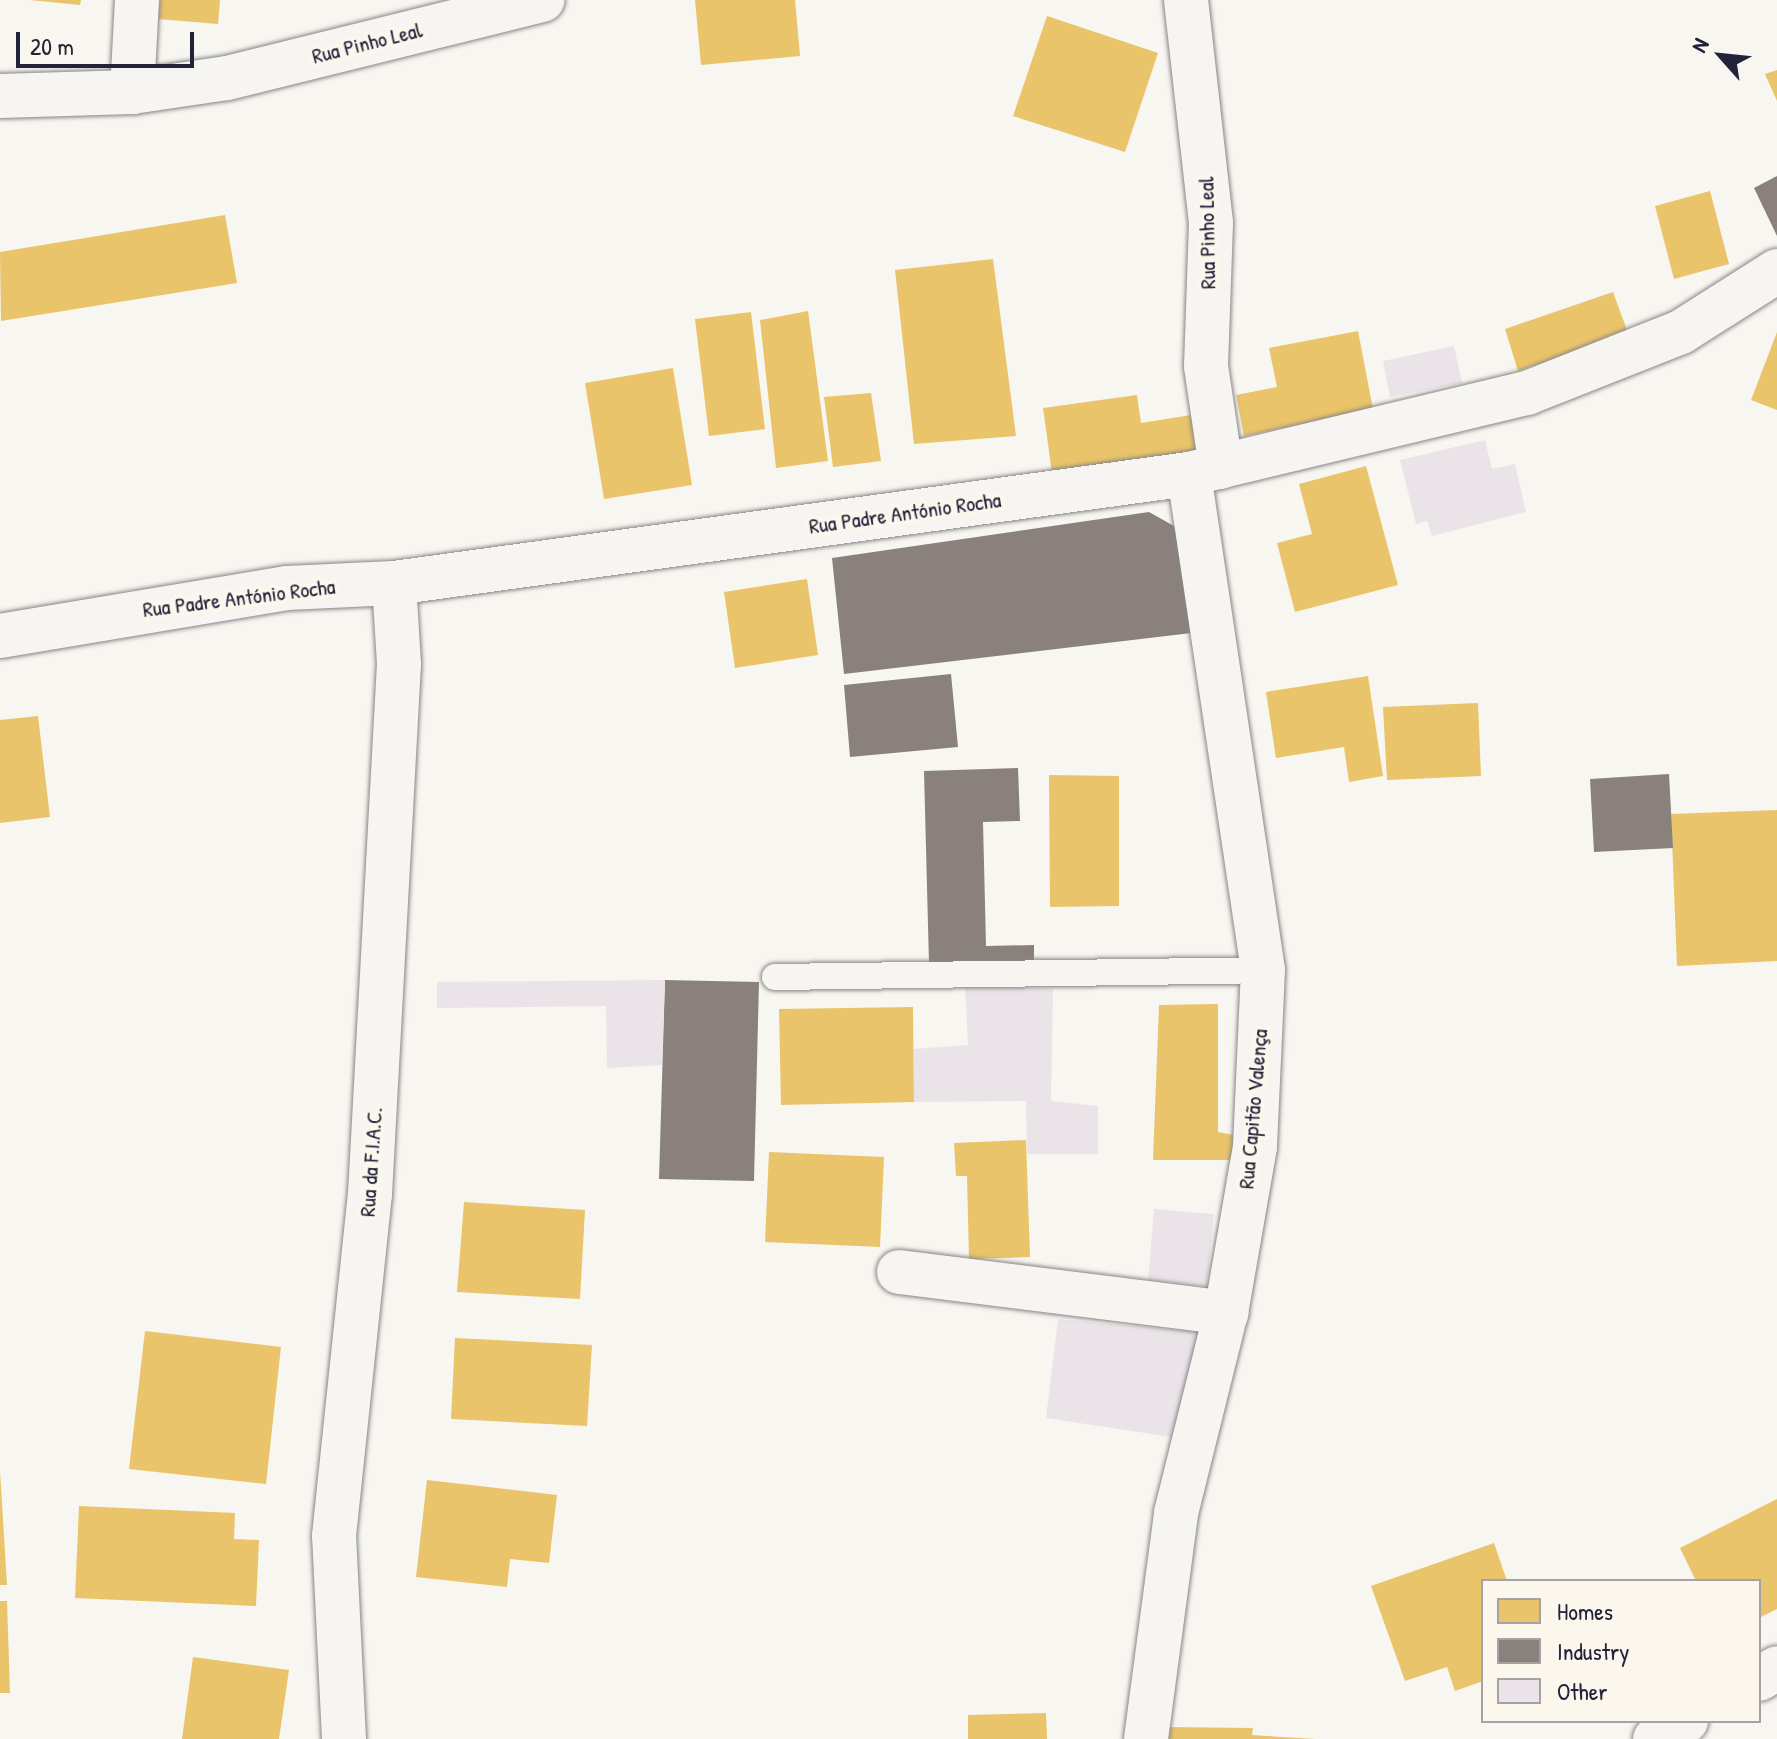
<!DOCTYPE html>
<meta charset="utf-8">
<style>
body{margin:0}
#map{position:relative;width:1777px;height:1739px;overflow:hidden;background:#f8f6f0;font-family:"Patrick Hand",sans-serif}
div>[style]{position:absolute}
.homes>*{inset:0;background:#e9c46a}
.industry>*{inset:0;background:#8a817c}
.building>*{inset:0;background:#eae4e9}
.roads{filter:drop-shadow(0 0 2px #878688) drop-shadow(0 0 2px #878688)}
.lane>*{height:26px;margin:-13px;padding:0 13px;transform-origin:13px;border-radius:13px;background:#f6f5f1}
.street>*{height:44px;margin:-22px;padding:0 22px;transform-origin:22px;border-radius:22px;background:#f6f5f1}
.secondary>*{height:44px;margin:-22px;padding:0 22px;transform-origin:22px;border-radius:22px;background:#f6f5f1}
span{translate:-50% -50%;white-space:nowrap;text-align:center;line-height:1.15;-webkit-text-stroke:8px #fbf7ec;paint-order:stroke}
.street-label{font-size:22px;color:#22223b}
.legend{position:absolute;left:1481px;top:1579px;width:280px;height:144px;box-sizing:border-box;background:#fbf7ec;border:2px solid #a4a2a5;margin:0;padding:10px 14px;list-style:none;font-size:24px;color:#22223b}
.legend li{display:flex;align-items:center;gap:16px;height:40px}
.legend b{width:40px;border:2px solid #a4a2a5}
.north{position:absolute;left:1681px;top:16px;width:80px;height:80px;-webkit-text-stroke:6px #fbf7ec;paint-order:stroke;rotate:297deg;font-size:22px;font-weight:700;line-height:32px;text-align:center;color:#22223b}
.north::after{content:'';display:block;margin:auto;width:28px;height:36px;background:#22223b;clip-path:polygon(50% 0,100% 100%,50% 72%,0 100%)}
.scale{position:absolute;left:16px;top:32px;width:178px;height:36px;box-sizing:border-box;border:4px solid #22223b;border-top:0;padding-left:10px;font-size:24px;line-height:28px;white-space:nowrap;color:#22223b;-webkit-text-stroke:6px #fbf7ec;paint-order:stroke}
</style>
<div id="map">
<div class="homes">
<div style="clip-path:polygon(30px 0,81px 0,80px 5px)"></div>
<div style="clip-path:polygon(160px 0,220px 0,218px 24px,158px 19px)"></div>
<div style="clip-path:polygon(695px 0,795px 0,800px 56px,701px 65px)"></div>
<div style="clip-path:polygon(1047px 16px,1158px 53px,1125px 152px,1013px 116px)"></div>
<div style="clip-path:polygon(1777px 70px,1777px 101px,1765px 74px)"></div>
<div style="clip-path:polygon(1710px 191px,1729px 264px,1674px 279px,1655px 206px)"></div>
<div style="clip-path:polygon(225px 215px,237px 283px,1px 321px,0 252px)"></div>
<div style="clip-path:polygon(993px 259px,1016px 436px,914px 444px,895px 270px)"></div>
<div style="clip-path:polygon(1613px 292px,1628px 333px,1518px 371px,1505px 329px)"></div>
<div style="clip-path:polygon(808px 311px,828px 461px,776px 468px,760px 320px)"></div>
<div style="clip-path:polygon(751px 312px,765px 429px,709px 436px,695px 319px)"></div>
<div style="clip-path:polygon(1358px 331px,1373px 409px,1244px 436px,1236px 395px,1277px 387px,1269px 348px)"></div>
<div style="clip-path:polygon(1777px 332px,1777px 410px,1751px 400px)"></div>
<div style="clip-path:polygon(673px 368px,692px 485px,604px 499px,585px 383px)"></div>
<div style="clip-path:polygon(871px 393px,881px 461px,833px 467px,824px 397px)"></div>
<div style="clip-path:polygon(1137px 395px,1141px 423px,1191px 415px,1196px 452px,1052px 473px,1043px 408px)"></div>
<div style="clip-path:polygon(1366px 466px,1398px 585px,1295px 612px,1277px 543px,1312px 534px,1299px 484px)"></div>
<div style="clip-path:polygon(807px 579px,818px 655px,735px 668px,724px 592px)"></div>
<div style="clip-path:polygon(1368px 676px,1383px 776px,1349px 782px,1344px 747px,1276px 758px,1266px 692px)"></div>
<div style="clip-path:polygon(1478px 703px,1481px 776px,1387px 780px,1383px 707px)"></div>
<div style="clip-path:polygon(38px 716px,50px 817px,0 823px,0 720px)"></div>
<div style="clip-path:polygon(1049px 775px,1119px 776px,1119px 906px,1050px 907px)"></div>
<div style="clip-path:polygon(1777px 810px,1777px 961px,1677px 966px,1671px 814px)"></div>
<div style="clip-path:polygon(1218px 1004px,1218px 1132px,1234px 1135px,1233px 1160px,1153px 1160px,1159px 1005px)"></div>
<div style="clip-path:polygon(913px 1007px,914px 1102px,781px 1105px,779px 1009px)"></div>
<div style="clip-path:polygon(1026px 1140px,1030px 1257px,969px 1259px,967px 1176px,956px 1176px,954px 1143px)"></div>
<div style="clip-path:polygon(769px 1152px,884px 1157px,880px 1247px,765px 1242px)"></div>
<div style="clip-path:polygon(464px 1202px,585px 1210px,580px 1299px,457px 1292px)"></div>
<div style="clip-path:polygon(145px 1331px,281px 1347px,266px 1484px,129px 1469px)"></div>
<div style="clip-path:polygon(455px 1338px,592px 1345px,587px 1426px,451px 1419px)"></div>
<div style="clip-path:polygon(0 1471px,7px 1585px,0 1585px)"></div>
<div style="clip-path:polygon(427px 1480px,557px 1495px,549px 1563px,510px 1559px,507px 1587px,416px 1577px)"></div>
<div style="clip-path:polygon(1777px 1499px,1777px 1609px,1759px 1618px,1759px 1581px,1696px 1581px,1680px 1548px)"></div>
<div style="clip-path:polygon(79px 1506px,235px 1513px,234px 1539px,259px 1540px,256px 1606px,75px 1598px)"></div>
<div style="clip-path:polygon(1494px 1543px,1507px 1581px,1483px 1581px,1483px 1681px,1455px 1691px,1447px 1667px,1405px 1681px,1371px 1586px)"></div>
<div style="clip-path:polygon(0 1601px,7px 1601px,10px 1693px,0 1693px)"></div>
<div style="clip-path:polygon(193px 1657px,289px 1670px,279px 1739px,182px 1739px)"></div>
<div style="clip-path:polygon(1046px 1713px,1047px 1739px,968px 1739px,968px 1715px)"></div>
<div style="clip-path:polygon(1167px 1727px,1253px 1728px,1252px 1735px,1316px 1739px,1167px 1739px)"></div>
</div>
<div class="industry">
<div style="clip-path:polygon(1777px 176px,1777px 236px,1754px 188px)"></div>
<div style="clip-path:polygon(1149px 512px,1174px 526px,1189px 551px,1200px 632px,844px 674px,832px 558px)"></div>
<div style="clip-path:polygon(951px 674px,958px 747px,850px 757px,844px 685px)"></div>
<div style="clip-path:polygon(1018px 768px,1020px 821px,983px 822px,986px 946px,1034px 945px,1034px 961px,929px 964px,924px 771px)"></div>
<div style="clip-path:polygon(1669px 774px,1673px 848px,1594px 852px,1590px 779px)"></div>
<div style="clip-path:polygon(665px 980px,759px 982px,754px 1181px,659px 1179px)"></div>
</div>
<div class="building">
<div style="clip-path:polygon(1454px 346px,1462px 383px,1390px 397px,1383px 361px)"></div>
<div style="clip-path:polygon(1485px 440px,1492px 469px,1515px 464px,1526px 512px,1432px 536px,1427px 521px,1416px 524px,1400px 460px)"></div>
<div style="clip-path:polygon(665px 980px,662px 1065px,607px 1068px,606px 1006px,437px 1008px,437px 982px)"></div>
<div style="clip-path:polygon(965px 985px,1053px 989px,1051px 1101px,1098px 1106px,1098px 1154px,1027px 1154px,1026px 1101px,914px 1102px,914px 1049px,968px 1045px)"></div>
<div style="clip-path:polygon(1154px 1209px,1214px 1214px,1207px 1286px,1148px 1280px)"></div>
<div style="clip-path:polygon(1058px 1319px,1198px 1332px,1178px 1438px,1046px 1418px)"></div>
</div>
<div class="roads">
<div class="lane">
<div style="left:775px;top:977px;width:488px;rotate:-0.8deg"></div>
</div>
<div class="street">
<div style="left:1186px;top:0;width:224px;rotate:83.6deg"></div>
<div style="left:1211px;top:223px;width:143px;rotate:92deg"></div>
<div style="left:1206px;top:366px;width:102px;rotate:81.6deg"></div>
<div style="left:132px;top:92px;width:92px;rotate:-86.9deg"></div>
<div style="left:0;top:96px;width:132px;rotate:-1.7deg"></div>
<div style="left:132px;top:92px;width:96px;rotate:-8.4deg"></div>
<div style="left:227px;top:78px;width:325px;rotate:-13.9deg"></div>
<div style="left:0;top:636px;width:291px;rotate:-9.5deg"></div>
<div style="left:287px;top:588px;width:107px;rotate:-2.7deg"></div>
<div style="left:394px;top:583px;width:802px;rotate:-7.81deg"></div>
<div style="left:1189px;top:474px;width:348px;rotate:-13.5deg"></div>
<div style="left:1527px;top:393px;width:166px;rotate:-21.6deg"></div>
<div style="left:1681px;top:332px;width:114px;rotate:-32.4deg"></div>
<div style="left:899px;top:1272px;width:330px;rotate:7.1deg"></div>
<div style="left:344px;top:1739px;width:203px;rotate:-92.8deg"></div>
<div style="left:334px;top:1536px;width:344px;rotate:-84deg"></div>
<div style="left:370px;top:1194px;width:531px;rotate:-86.87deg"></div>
<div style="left:399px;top:664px;width:81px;rotate:-93.5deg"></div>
<div style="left:1146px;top:1739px;width:228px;rotate:-82.4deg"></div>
<div style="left:1176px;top:1513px;width:206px;rotate:-76deg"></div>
<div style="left:1226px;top:1313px;width:169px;rotate:-80.1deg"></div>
<div style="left:1255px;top:1146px;width:176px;rotate:-87.4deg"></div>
<div style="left:1263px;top:970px;width:501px;rotate:-98.49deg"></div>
</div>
<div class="secondary">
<div style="left:1759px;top:1679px;width:21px;rotate:-31deg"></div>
<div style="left:1655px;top:1739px;width:36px;rotate:-30deg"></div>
</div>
</div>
<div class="street-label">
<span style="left:367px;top:43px;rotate:-14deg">Rua Pinho Leal</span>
<span style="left:1207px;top:233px;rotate:-91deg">Rua Pinho Leal</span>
<span style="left:905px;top:513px;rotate:-8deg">Rua Padre António Rocha</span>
<span style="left:239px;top:598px;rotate:-7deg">Rua Padre António Rocha</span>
<span style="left:1253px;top:1109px;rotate:-85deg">Rua Capitão Valença</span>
<span style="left:371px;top:1162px;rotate:-86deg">Rua da F.I.A.C.</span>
</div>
<ul class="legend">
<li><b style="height:22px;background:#e9c46a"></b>Homes</li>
<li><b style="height:22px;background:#8a817c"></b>Industry</li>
<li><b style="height:22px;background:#eae4e9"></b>Other</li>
</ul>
<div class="north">N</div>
<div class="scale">20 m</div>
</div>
